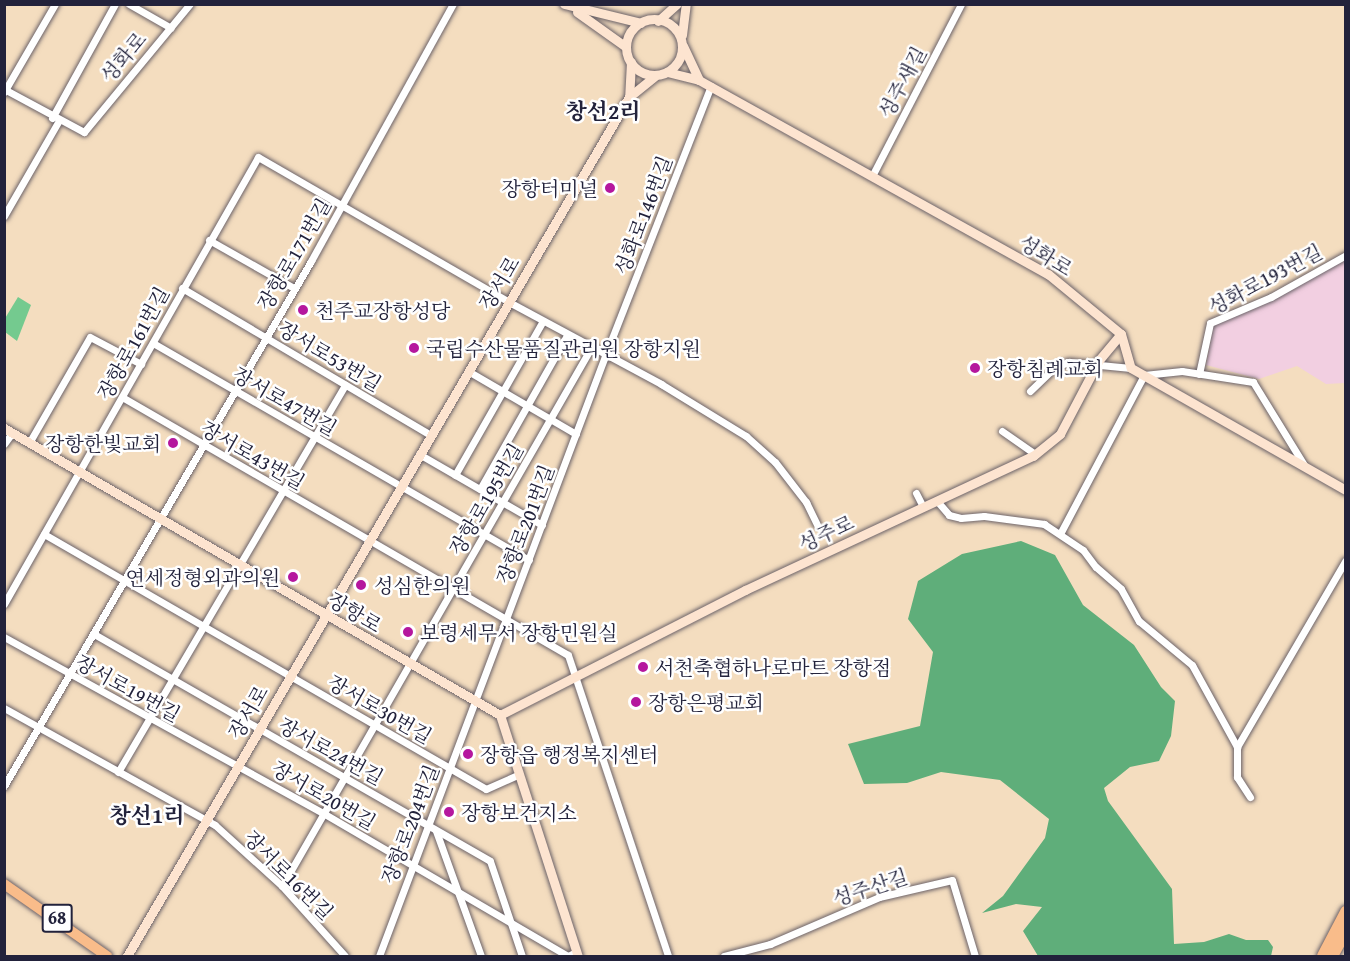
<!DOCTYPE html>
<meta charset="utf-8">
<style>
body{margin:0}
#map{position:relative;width:1350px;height:961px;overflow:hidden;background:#f4ddbf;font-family:"Gentium Book Plus","Noto Serif KR",serif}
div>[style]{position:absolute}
.built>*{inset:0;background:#f2cfe1}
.green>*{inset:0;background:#74ca8f}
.forest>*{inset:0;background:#5fae7a}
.roads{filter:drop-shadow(0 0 2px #6c6369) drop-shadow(0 0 2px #6c6369)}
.street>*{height:7px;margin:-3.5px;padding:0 3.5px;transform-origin:3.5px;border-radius:3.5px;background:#fff}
.secondary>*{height:9px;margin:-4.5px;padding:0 4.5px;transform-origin:4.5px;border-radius:4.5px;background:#fde4d0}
.secondary>.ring{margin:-4.5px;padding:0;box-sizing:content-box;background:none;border:9px solid #fde4d0;border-radius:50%}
.primary>*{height:10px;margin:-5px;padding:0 5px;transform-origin:5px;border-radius:5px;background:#f9bc8a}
.highway>*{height:12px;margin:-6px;padding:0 6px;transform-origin:6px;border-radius:6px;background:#f9bc8a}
.dots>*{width:16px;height:16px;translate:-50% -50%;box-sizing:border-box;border:3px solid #fff;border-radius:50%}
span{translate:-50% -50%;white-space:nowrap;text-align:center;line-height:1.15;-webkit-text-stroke:5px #fff;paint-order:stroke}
.shield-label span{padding:2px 4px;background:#fff;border:2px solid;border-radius:4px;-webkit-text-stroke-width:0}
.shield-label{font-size:18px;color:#22223b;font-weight:700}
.street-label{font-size:20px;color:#22223b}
.poi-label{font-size:20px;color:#22223b}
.right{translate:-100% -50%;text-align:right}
.left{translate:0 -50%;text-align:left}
.quarter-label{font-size:22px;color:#22223b;font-weight:700}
.frame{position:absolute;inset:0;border:6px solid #22223b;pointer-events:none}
</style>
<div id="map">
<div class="built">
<div style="clip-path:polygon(1345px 259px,1345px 383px,1326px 384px,1297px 366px,1259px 379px,1206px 365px,1214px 324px,1269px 302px)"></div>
</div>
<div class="green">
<div style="clip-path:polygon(18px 297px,31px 305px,17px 341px,5px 332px,4px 320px)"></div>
</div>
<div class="forest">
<div style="clip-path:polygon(1021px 541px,1055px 555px,1083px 605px,1134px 645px,1161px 687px,1175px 701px,1171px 736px,1159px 761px,1130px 767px,1104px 788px,1108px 801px,1172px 889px,1174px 944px,1204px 942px,1229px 934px,1246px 940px,1268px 940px,1273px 947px,1271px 956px,1038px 956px,1023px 931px,1042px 907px,1016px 904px,982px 913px,1003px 896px,1045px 838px,1049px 819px,1000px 780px,941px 772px,907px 783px,864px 784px,848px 744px,920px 726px,933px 652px,908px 619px,918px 581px,962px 554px)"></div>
</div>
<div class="roads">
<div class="street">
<div style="left:129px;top:4px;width:48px;rotate:29.7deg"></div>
<div style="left:4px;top:89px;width:91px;rotate:28.3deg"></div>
<div style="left:84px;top:132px;width:166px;rotate:-50.4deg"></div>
<div style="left:4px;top:92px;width:102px;rotate:-59.9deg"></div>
<div style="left:52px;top:118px;width:130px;rotate:-61.1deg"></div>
<div style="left:872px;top:176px;width:194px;rotate:-62.6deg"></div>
<div style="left:4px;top:216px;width:108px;rotate:-60.1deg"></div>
<div style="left:209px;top:240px;width:98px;rotate:29.5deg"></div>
<div style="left:182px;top:288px;width:289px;rotate:30.6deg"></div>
<div style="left:153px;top:343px;width:434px;rotate:30deg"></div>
<div style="left:468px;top:371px;width:125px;rotate:30.3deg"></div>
<div style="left:1199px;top:374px;width:52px;rotate:-77.8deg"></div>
<div style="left:1210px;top:323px;width:66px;rotate:-23.1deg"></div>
<div style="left:1271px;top:297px;width:86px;rotate:-29.2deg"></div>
<div style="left:1030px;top:391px;width:35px;rotate:-44deg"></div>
<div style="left:1055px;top:367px;width:15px;rotate:-20deg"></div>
<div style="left:1069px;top:362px;width:62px;rotate:5.5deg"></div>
<div style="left:122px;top:397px;width:515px;rotate:30.05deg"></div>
<div style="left:568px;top:655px;width:317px;rotate:71.6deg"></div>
<div style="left:1002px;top:431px;width:40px;rotate:34.9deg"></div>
<div style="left:29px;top:443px;width:122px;rotate:-60.1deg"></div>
<div style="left:90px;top:337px;width:58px;rotate:27.9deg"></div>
<div style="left:4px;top:444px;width:14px;rotate:-54deg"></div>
<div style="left:419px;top:454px;width:142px;rotate:30deg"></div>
<div style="left:455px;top:475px;width:177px;rotate:-60.3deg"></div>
<div style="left:480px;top:489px;width:177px;rotate:-60.5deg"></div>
<div style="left:916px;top:493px;width:16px;rotate:63deg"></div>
<div style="left:937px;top:501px;width:18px;rotate:49deg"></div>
<div style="left:949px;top:515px;width:12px;rotate:14deg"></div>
<div style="left:961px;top:518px;width:23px;rotate:-5deg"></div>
<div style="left:984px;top:516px;width:61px;rotate:7.6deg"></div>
<div style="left:1044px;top:524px;width:47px;rotate:33.7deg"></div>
<div style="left:1083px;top:550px;width:21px;rotate:53deg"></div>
<div style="left:1096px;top:567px;width:33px;rotate:41deg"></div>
<div style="left:1121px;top:589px;width:37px;rotate:61deg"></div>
<div style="left:1139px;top:621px;width:69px;rotate:39.7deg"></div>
<div style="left:1192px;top:665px;width:94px;rotate:61.2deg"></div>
<div style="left:1237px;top:747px;width:30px;rotate:90deg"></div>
<div style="left:1237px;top:777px;width:24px;rotate:57deg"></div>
<div style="left:1061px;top:532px;width:178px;rotate:-62.1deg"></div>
<div style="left:1144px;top:375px;width:38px;rotate:-6deg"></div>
<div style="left:1182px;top:371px;width:72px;rotate:8.8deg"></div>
<div style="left:1253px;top:382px;width:97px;rotate:58.4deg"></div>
<div style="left:44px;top:534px;width:510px;rotate:29.98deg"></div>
<div style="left:486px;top:789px;width:36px;rotate:-24deg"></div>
<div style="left:4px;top:604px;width:514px;rotate:-60.39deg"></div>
<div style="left:258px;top:157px;width:290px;rotate:30deg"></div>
<div style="left:509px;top:302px;width:173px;rotate:28.3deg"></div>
<div style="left:661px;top:384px;width:100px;rotate:31.5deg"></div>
<div style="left:746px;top:436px;width:39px;rotate:42deg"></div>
<div style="left:775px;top:462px;width:51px;rotate:52.2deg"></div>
<div style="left:806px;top:502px;width:25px;rotate:64deg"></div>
<div style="left:94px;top:634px;width:456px;rotate:29.8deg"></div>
<div style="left:490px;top:861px;width:100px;rotate:71.4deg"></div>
<div style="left:4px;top:637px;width:364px;rotate:28.9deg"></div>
<div style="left:323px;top:813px;width:284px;rotate:30.3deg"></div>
<div style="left:568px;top:956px;width:9px;rotate:-27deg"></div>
<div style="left:4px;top:708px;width:241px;rotate:29deg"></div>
<div style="left:215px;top:825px;width:91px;rotate:42.3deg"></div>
<div style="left:282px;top:886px;width:94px;rotate:48deg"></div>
<div style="left:1237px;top:747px;width:216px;rotate:-59.8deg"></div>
<div style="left:118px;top:772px;width:449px;rotate:-59.6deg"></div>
<div style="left:4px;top:786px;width:608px;rotate:-59.68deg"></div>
<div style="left:311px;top:261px;width:294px;rotate:-61.1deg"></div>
<div style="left:436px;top:831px;width:133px;rotate:70.2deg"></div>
<div style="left:282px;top:886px;width:620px;rotate:-60.13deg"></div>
<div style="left:379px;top:956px;width:641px;rotate:-69.36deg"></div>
<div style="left:605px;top:356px;width:290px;rotate:-68.6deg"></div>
<div style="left:724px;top:956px;width:48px;rotate:-14.6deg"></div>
<div style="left:770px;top:944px;width:119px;rotate:-23.3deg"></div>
<div style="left:879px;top:897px;width:75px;rotate:-13.1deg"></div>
<div style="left:952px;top:880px;width:79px;rotate:73.2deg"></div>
</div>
<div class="secondary">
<div style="left:564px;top:4px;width:79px;rotate:13.9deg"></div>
<div style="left:577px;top:12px;width:60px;rotate:35.5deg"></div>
<div class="ring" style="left:626px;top:19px;width:47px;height:47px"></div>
<div style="left:658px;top:21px;width:25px;rotate:-42deg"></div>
<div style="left:682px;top:35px;width:31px;rotate:-83deg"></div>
<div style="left:631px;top:62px;width:35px;rotate:93deg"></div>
<div style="left:629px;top:97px;width:33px;rotate:-39deg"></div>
<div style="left:667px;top:72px;width:33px;rotate:14deg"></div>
<div style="left:699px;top:80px;width:38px;rotate:-115deg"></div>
<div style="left:699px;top:80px;width:399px;rotate:29.1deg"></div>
<div style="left:1048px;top:274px;width:94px;rotate:39.4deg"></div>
<div style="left:1121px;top:334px;width:35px;rotate:74deg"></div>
<div style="left:1131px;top:368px;width:247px;rotate:29.6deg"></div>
<div style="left:4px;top:428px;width:573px;rotate:30.05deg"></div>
<div style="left:500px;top:715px;width:253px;rotate:72.1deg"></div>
<div style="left:500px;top:715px;width:275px;rotate:-27deg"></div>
<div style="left:745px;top:590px;width:318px;rotate:-25deg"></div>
<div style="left:1033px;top:456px;width:35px;rotate:-39deg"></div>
<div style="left:1060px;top:434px;width:84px;rotate:-62.2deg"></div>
<div style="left:1099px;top:360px;width:34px;rotate:-50deg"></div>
<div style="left:127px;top:956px;width:995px;rotate:-59.7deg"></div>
</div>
<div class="primary">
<div style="left:4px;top:884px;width:126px;rotate:35deg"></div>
</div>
<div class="highway">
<div style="left:1323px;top:956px;width:50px;rotate:-62.4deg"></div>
<div style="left:1332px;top:956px;width:29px;rotate:-61deg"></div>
</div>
</div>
<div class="dots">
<div style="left:610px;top:188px;background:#b5179e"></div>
<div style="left:303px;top:310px;background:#b5179e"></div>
<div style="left:414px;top:348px;background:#b5179e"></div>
<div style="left:975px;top:368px;background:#b5179e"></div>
<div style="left:173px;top:443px;background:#b5179e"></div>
<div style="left:293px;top:577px;background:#b5179e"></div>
<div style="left:361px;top:585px;background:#b5179e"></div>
<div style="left:408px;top:632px;background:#b5179e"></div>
<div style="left:643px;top:667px;background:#b5179e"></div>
<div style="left:636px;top:702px;background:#b5179e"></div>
<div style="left:468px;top:754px;background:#b5179e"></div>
<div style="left:449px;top:812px;background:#b5179e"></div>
</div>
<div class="shield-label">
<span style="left:57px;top:918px">68</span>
</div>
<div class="street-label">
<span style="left:123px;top:57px;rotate:-50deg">성화로</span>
<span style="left:902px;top:82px;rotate:-62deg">성주새길</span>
<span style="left:643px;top:215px;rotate:-69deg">성화로146번길</span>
<span style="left:294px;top:254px;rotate:-60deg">장항로171번길</span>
<span style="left:1046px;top:255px;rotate:32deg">성화로</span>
<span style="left:1265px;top:279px;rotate:-28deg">성화로193번길</span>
<span style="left:499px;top:283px;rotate:-59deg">장서로</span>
<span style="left:133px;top:343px;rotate:-61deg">장항로161번길</span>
<span style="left:330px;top:356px;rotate:31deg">장서로53번길</span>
<span style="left:285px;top:401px;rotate:30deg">장서로47번길</span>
<span style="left:253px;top:455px;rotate:30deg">장서로43번길</span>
<span style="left:486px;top:499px;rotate:-60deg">장항로195번길</span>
<span style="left:525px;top:524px;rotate:-69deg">장항로201번길</span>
<span style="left:826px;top:533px;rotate:-25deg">성주로</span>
<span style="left:355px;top:612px;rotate:31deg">장항로</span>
<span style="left:128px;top:688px;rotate:29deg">장서로19번길</span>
<span style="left:380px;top:709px;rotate:30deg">장서로30번길</span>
<span style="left:248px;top:712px;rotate:-60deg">장서로</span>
<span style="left:331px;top:751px;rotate:29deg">장서로24번길</span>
<span style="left:324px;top:795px;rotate:30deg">장서로20번길</span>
<span style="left:410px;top:824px;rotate:-69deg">장항로204번길</span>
<span style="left:289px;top:875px;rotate:45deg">장서로16번길</span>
<span style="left:870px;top:887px;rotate:-18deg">성주산길</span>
</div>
<div class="poi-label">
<span class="right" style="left:598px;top:188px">장항터미널</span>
<span class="left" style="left:315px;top:310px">천주교장항성당</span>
<span class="left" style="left:426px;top:348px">국립수산물품질관리원 장항지원</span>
<span class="left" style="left:987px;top:368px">장항침례교회</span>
<span class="right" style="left:161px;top:443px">장항한빛교회</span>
<span class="right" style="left:280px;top:577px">연세정형외과의원</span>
<span class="left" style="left:374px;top:585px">성심한의원</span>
<span class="left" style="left:420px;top:632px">보령세무서 장항민원실</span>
<span class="left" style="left:655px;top:667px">서천축협하나로마트 장항점</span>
<span class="left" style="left:648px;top:702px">장항은평교회</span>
<span class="left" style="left:480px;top:754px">장항읍 행정복지센터</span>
<span class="left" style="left:461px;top:812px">장항보건지소</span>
</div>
<div class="quarter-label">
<span style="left:603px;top:112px">창선2리</span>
<span style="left:147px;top:816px">창선1리</span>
</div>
<div class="frame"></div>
</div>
